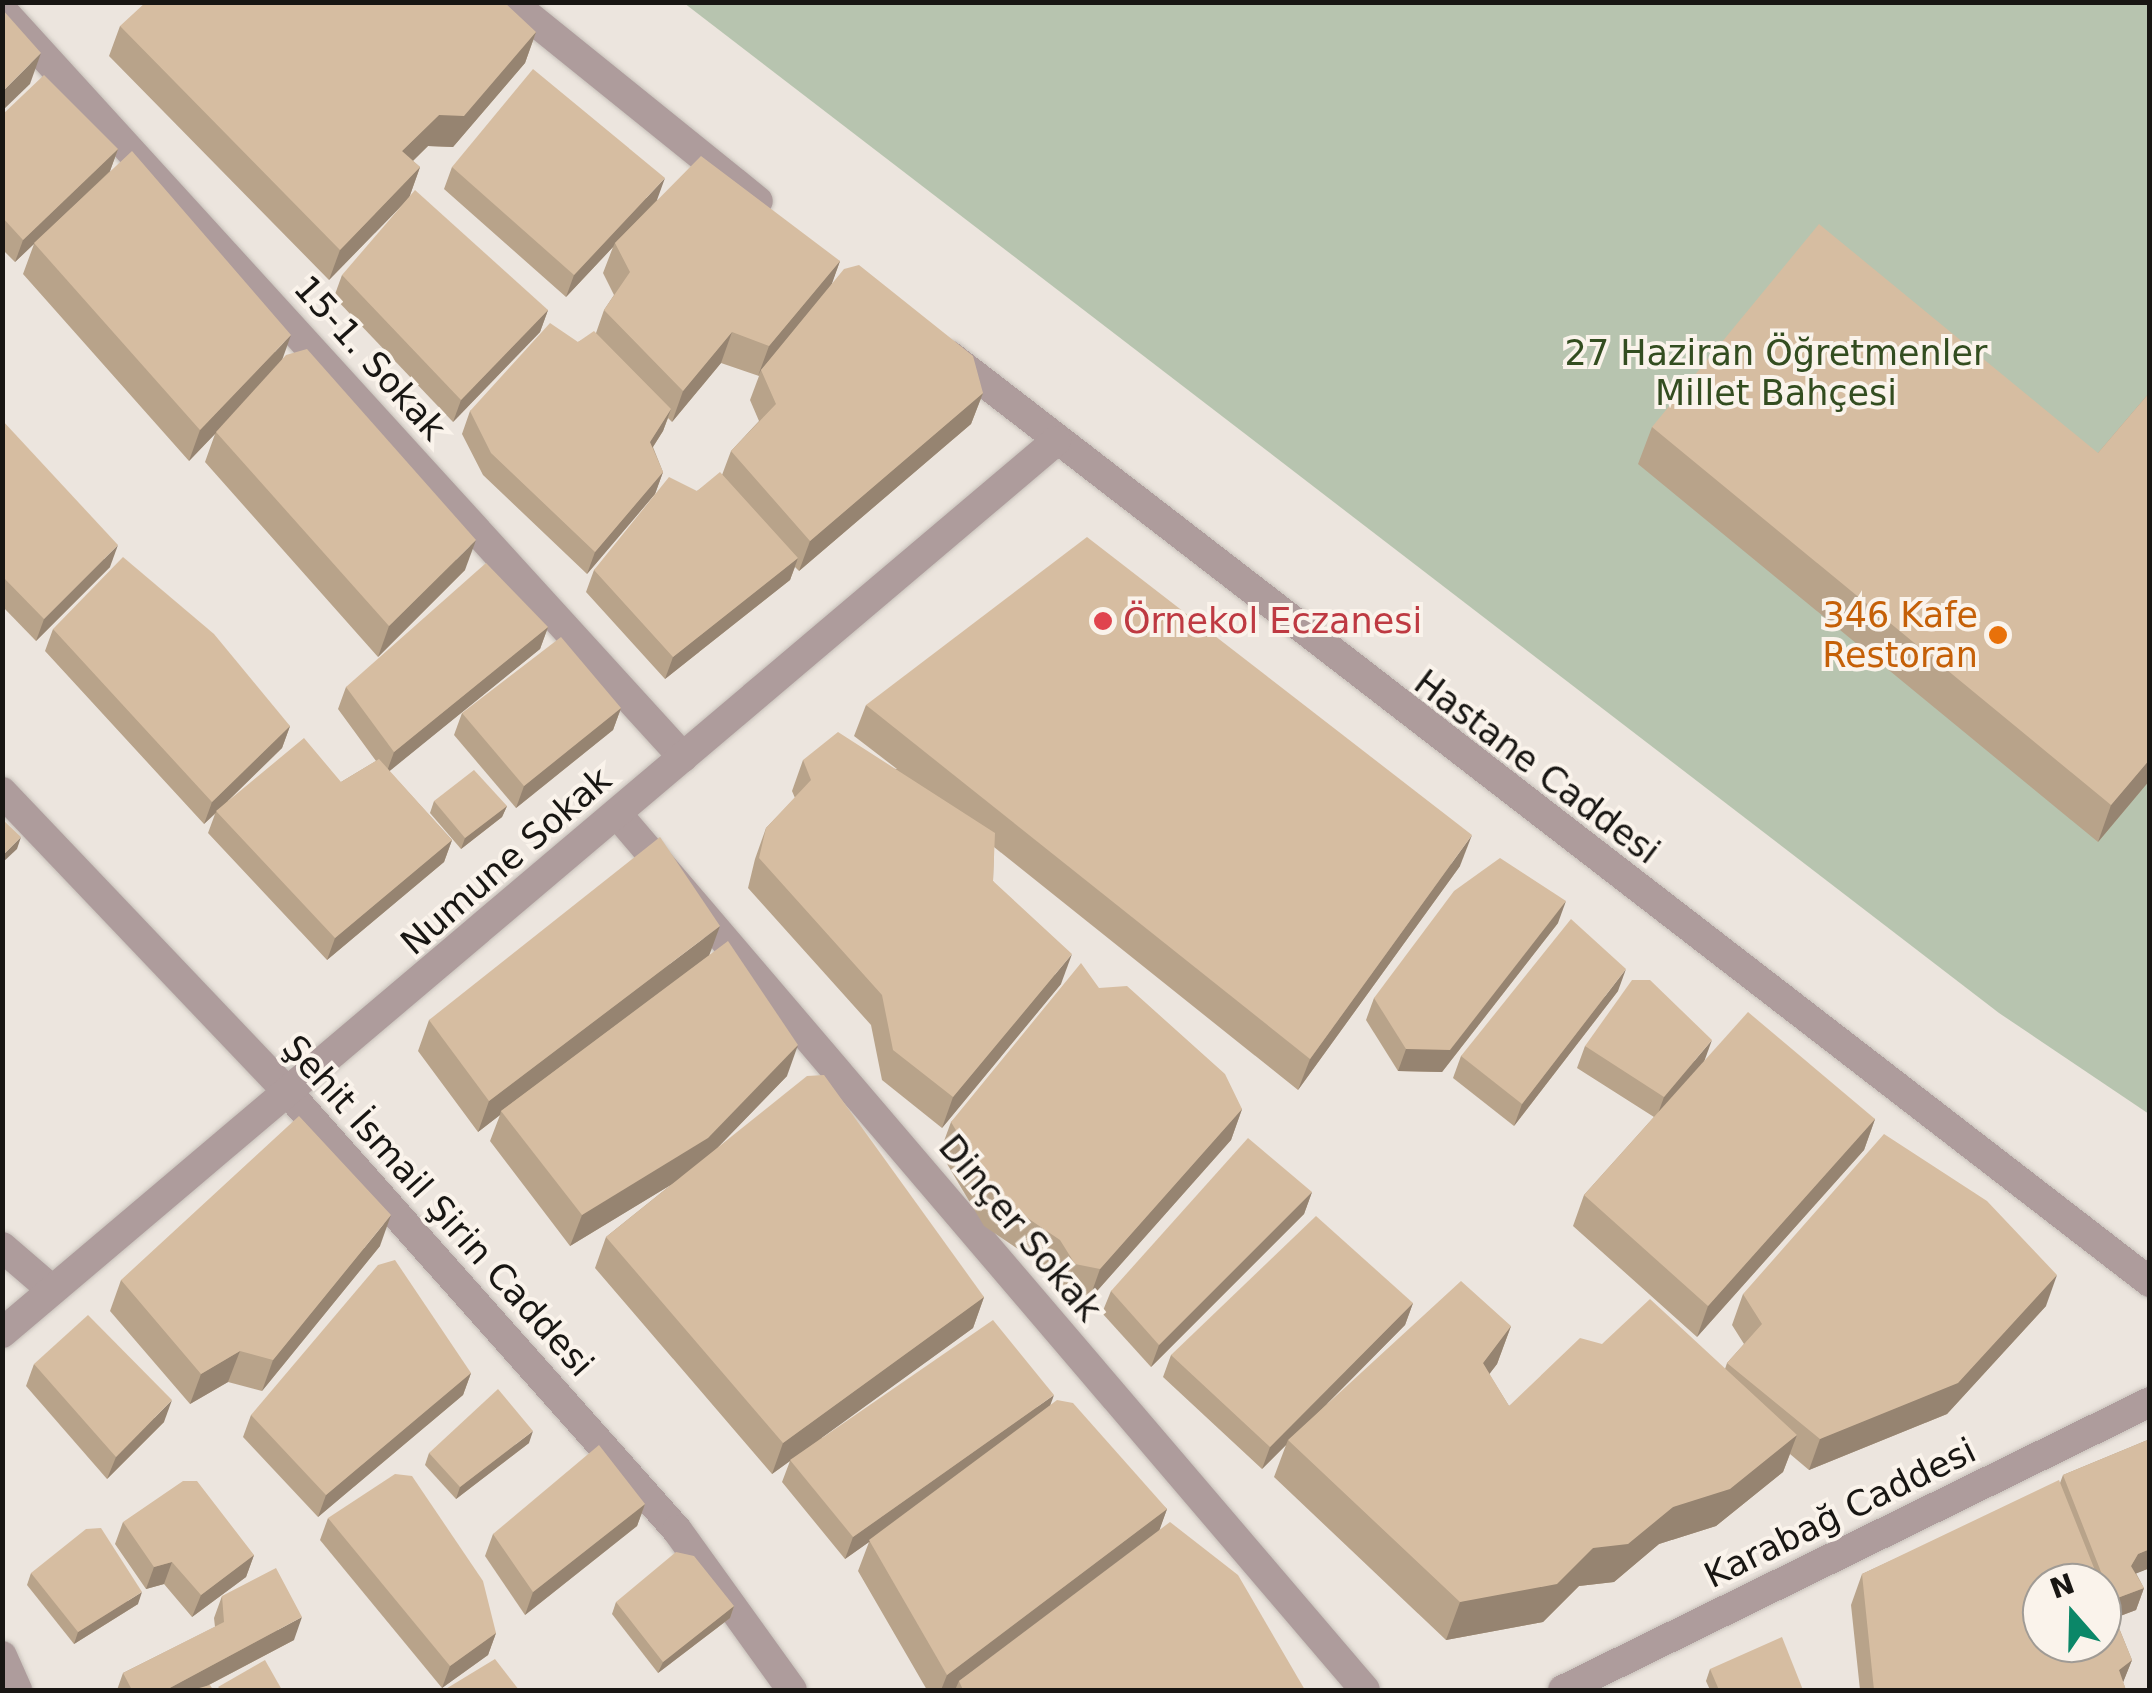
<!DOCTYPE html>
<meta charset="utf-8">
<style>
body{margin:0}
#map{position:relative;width:2152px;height:1693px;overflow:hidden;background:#ece5de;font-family:"DejaVu Sans",sans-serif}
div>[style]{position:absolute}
.green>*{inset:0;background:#b7c4af}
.roads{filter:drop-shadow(0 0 2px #c6c0b9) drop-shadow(0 0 2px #c6c0b9)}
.minor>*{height:30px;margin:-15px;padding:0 15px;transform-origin:15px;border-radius:15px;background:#ae9c9c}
.wall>*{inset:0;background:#b8a38a}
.shaded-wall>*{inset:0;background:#968471}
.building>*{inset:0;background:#d6bda1}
.dots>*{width:28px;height:28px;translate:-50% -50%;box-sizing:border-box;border:5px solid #faf3eb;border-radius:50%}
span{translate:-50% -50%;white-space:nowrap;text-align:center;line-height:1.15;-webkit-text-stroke:8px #faf3eb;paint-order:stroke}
.park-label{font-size:35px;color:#334d20}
.street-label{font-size:35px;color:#181613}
.food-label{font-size:35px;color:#c56008}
.right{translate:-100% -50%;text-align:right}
.health-label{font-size:35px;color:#be3a42}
.left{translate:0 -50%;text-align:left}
.frame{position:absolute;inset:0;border:5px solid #181613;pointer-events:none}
.north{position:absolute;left:2022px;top:1563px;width:100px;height:100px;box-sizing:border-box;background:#faf3eb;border:2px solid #a09b95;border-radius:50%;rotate:340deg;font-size:28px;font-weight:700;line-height:40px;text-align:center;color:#181613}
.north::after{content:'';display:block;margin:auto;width:35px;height:45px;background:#0b8768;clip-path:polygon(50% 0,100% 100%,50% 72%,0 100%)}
</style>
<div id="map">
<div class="green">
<div style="clip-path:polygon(684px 3px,2149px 3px,2149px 1114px,1999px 1013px)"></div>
</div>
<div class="roads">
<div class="minor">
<div style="left:511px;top:2px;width:317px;rotate:38.9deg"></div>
<div style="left:2px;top:10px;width:1011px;rotate:47.65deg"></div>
<div style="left:950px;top:356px;width:1516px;rotate:37.66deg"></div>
<div style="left:2px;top:792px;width:421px;rotate:46.4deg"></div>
<div style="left:292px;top:1097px;width:579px;rotate:48.36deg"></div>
<div style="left:677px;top:1530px;width:197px;rotate:54.3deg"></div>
<div style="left:618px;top:815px;width:1150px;rotate:49.51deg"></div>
<div style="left:2px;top:1247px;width:65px;rotate:40.6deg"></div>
<div style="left:2px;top:1333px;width:1381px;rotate:-40.24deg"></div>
<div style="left:2px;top:1656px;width:37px;rotate:66deg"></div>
<div style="left:1563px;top:1690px;width:654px;rotate:-26.13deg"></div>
</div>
</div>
<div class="wall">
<div style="clip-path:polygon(120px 26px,536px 32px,525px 63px,453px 147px,428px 146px,413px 161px,420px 167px,409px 198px,329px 280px,109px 56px)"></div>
<div style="clip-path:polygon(2px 115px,118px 149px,110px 171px,282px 360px,465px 570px,378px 657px,205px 462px,215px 434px,189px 461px,23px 274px,34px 244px,15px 262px,2px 249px)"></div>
<div style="clip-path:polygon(452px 167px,658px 200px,840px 261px,831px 285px,983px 393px,971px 424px,799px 571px,795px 567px,790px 580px,665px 679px,586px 592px,594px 570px,697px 491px,722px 475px,731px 451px,759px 421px,750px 400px,759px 376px,721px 363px,672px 422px,668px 418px,663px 431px,653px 447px,663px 472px,655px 494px,587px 574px,483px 475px,462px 434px,470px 411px,578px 342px,596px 333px,604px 310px,614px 295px,603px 273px,613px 247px,566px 297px,444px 189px)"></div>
<div style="clip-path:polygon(342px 275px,548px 310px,540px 332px,453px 422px,334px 297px)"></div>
<div style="clip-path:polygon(2150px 392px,2150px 780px,2098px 842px,1638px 464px,1652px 427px,2098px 453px)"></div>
<div style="clip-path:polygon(2px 420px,110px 567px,36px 641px,2px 606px)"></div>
<div style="clip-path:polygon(548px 627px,540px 649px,389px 771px,452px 840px,444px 862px,327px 960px,208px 833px,215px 814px,204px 824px,45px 651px,53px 629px,290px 726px,282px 748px,228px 801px,341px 782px,376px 761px,338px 709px,346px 687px)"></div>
<div style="clip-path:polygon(866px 705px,1460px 866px,1298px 1090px,994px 847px,993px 881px,1061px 984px,942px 1128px,882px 1080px,871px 1025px,748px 888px,755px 859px,766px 828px,795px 798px,792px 791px,803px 760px,897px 769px,854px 736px)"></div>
<div style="clip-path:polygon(621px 708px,613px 730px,516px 808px,454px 735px,462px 713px)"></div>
<div style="clip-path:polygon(434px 801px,507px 806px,502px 817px,461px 849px,430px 813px)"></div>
<div style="clip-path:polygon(1558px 923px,1442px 1072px,1398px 1071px,1366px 1020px,1374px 998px)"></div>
<div style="clip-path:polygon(709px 955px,787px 1076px,718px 1147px,984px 1297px,973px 1328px,821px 1438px,1050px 1405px,1167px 1509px,1159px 1530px,1305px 1690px,927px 1690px,858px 1571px,869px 1542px,845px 1559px,782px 1482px,790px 1461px,772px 1474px,595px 1268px,606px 1237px,672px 1184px,570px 1246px,490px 1141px,500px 1115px,478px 1132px,418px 1051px,429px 1020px)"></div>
<div style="clip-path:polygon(1099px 988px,1242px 1109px,1231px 1140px,1089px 1300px,1064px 1294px,1049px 1270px,984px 1226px,940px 1152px,951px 1122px)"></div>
<div style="clip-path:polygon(1618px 991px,1514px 1126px,1453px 1078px,1461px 1056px)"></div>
<div style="clip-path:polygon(1585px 1046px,1704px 1062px,1875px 1119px,1864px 1150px,1697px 1337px,1573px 1226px,1584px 1195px,1654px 1117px,1577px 1068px)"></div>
<div style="clip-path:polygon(1312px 1192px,1304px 1214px,1151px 1367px,1102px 1313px,1111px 1291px)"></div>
<div style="clip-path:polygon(380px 1246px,262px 1391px,228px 1382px,190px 1404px,110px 1311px,121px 1280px)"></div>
<div style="clip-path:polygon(1743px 1294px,2046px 1306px,1947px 1414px,1809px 1470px,1790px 1454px,1783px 1472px,1716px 1526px,1659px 1544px,1614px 1582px,1579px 1586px,1543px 1622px,1446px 1640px,1274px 1477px,1286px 1445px,1262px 1469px,1163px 1377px,1171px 1355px,1413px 1303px,1405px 1325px,1327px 1404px,1511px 1326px,1497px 1364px,1489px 1374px,1509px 1406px,1602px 1344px,1725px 1369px,1727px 1363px,1744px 1344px,1732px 1325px)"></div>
<div style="clip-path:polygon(34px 1364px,164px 1422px,107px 1479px,26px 1386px)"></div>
<div style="clip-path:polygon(471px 1373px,463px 1395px,318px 1517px,243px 1437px,251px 1415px)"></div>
<div style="clip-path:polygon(evenodd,2150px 1439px,2150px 1568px,2136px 1573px,2144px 1588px,2136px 1610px,2115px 1618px,2132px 1660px,2123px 1682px,2126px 1690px,1860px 1690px,1851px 1605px,1862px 1574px,2060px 1483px,2063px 1475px,2150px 1439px,2042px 1583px,2102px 1583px,2102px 1643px,2042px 1583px)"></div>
<div style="clip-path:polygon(529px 1443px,456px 1499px,425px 1465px,429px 1453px)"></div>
<div style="clip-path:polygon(645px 1504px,637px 1526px,525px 1615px,485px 1556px,493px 1534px)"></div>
<div style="clip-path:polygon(328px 1518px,496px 1633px,488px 1655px,442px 1688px,320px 1540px)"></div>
<div style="clip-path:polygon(123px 1522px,254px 1555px,246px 1577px,192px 1617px,164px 1584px,146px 1589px,115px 1544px)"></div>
<div style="clip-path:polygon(31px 1573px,138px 1604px,74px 1644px,27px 1585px)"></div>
<div style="clip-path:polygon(222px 1596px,294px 1640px,209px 1685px,213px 1690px,117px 1690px,123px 1673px,215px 1627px,214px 1618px)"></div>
<div style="clip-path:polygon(616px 1602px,734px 1606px,730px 1618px,658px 1673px,612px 1614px)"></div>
<div style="clip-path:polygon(1710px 1669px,1803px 1690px,1710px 1690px,1706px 1681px)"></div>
</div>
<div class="shaded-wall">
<div style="clip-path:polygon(536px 32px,525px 63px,453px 147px,428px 146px,391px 182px,402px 151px,439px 115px)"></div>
<div style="clip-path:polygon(41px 53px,30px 84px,2px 111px,2px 92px)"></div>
<div style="clip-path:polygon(118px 149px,110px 171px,15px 262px,23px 240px)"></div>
<div style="clip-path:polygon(420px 167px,409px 198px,329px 280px,340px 250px)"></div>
<div style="clip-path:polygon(665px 178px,657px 200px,615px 243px,613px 247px,566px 297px,574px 275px)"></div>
<div style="clip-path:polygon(840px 261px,829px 292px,761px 370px,758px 376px,769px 346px)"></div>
<div style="clip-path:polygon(548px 310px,540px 332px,453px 422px,461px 400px)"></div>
<div style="clip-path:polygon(732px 332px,721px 363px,672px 422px,683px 391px)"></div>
<div style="clip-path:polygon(291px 335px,280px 366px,189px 461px,200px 430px)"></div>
<div style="clip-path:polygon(983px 393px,971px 424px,799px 571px,810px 541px)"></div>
<div style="clip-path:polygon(671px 409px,663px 431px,642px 464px,650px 442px)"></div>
<div style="clip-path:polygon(663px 472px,655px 494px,587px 574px,595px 552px)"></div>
<div style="clip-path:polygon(476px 540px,465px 570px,378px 657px,389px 626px)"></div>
<div style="clip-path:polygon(118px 545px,110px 567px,36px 641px,44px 619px)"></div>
<div style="clip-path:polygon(798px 558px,790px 580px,665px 679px,673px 657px)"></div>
<div style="clip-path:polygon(548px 627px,540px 649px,386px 774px,394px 752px)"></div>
<div style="clip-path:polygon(621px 708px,613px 730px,516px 808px,524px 786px)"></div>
<div style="clip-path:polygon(290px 726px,282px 748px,204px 824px,212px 802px)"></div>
<div style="clip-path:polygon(2150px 759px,2150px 780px,2098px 842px,2111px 805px)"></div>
<div style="clip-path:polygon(507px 806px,502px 817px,461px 849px,465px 838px)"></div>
<div style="clip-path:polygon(1472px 835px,1460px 866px,1298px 1090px,1310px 1059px)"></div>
<div style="clip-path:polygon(21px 837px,17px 849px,2px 863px,2px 856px)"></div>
<div style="clip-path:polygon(452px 840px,444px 862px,327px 960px,335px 938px)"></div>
<div style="clip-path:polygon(1566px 901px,1558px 923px,1442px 1072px,1398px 1071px,1406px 1049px)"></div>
<div style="clip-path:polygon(720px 926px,709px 956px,501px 1111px,500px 1115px,478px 1132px,489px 1101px)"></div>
<div style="clip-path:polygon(1072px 954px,1061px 984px,942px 1128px,953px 1097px)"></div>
<div style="clip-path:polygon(1626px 969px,1618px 991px,1514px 1126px,1522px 1104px)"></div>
<div style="clip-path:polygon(1712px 1040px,1704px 1062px,1656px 1119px,1664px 1097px)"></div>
<div style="clip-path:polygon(798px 1045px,787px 1076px,697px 1169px,570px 1246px,582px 1215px)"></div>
<div style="clip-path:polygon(1242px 1109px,1231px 1140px,1089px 1300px,1100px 1269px)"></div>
<div style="clip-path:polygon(1875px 1119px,1864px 1150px,1697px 1337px,1708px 1306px)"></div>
<div style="clip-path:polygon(1312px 1192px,1304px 1214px,1151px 1367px,1159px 1345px)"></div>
<div style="clip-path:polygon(391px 1215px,380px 1246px,262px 1391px,273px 1360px)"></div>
<div style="clip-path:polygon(2057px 1275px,2046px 1306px,1947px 1414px,1809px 1470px,1820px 1439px)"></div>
<div style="clip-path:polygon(984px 1297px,973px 1328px,772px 1474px,783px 1443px)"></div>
<div style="clip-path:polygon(1413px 1303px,1405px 1325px,1290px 1441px,1288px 1440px,1286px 1445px,1262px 1469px,1270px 1447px)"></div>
<div style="clip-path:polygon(1511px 1326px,1497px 1364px,1469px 1401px,1483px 1363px)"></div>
<div style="clip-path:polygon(240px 1351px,228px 1382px,190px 1404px,201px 1374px)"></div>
<div style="clip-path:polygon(471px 1373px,463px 1395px,318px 1517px,326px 1495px)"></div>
<div style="clip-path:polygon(1054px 1395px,1046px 1417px,845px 1559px,853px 1537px)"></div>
<div style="clip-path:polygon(172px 1400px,164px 1422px,107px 1479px,116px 1457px)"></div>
<div style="clip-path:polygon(533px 1431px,529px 1443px,456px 1499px,460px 1487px)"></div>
<div style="clip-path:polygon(1797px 1435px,1783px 1472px,1716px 1526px,1659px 1544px,1614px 1582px,1579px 1586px,1543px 1622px,1446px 1640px,1460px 1602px,1593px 1548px,1673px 1507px)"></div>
<div style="clip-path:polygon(645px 1504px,637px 1526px,525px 1615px,533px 1592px)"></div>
<div style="clip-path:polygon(1167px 1509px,1156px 1540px,959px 1681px,955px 1690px,941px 1690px,947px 1675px)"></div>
<div style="clip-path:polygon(2150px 1549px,2150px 1568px,2130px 1576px,2131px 1566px,2138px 1554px)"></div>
<div style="clip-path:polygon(254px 1555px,246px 1577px,192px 1617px,201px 1595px)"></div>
<div style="clip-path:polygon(172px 1562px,164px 1584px,146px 1589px,154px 1567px)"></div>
<div style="clip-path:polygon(2144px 1588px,2136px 1610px,2104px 1622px,2112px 1600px)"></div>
<div style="clip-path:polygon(142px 1592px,138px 1604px,74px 1644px,78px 1632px)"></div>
<div style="clip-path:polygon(734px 1606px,730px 1618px,658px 1673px,663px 1662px)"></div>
<div style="clip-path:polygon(302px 1617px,294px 1640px,199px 1690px,166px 1690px)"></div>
<div style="clip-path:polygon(496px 1633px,488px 1655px,442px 1688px,450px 1666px)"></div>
<div style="clip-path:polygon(2132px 1660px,2120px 1690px,2119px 1670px)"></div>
</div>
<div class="building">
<div style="clip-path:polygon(146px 2px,504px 2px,536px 32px,464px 116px,439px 115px,402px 151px,420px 167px,340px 250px,120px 26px)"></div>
<div style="clip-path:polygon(2px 9px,41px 53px,2px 92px)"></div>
<div style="clip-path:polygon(533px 69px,665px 178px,574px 275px,452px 167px)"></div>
<div style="clip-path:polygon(44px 75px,118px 149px,23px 240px,2px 217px,2px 115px)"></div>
<div style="clip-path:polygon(132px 151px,291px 335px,200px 430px,34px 243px)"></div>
<div style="clip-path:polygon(701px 156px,840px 261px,769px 346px,732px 332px,683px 391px,604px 310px,630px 272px,615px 243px)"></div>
<div style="clip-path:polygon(415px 190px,548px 310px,461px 400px,342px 275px)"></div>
<div style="clip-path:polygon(1819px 224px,2098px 453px,2150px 392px,2150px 759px,2111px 805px,1652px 427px)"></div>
<div style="clip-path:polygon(859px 265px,973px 356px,983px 393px,810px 541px,731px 451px,776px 404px,761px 370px,844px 269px)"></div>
<div style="clip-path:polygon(550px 323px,578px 342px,594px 331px,671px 409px,650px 442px,663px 472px,595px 552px,491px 453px,470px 411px)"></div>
<div style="clip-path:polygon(307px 349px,476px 540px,389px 626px,216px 432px,286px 355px)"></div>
<div style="clip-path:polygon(2px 420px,118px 545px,44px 619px,2px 576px)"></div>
<div style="clip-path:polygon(720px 472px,798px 558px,673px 657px,594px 570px,669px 477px,697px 491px)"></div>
<div style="clip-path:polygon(1087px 537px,1472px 835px,1310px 1059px,866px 705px)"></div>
<div style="clip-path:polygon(123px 557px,214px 634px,290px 726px,212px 802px,53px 629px)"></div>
<div style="clip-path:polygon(486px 563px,548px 627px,394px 752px,346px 687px)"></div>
<div style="clip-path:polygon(561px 637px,621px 708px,524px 786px,462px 713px)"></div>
<div style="clip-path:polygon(838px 732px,995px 833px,993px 881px,1072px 954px,953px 1097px,893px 1050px,882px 995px,759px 858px,766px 828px,811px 780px,803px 760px)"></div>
<div style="clip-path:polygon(304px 738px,341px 782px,379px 759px,452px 840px,335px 938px,216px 811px)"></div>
<div style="clip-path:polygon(474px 770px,507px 806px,465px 838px,434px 801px)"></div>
<div style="clip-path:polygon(2px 819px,21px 837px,2px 856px)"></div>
<div style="clip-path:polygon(660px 837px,720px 926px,489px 1101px,429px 1020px)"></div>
<div style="clip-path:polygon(1500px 858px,1566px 901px,1450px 1050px,1406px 1049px,1374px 998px,1454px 891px)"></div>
<div style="clip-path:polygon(1571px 919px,1626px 969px,1522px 1104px,1461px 1056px)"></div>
<div style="clip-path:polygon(728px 941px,798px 1045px,708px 1138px,582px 1215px,501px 1111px)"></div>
<div style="clip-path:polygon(1081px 963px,1099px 988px,1127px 986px,1225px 1074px,1242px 1109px,1100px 1269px,1075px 1264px,1060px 1240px,995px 1196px,951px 1122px)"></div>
<div style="clip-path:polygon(1632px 980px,1650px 980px,1712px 1040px,1664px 1097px,1585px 1046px)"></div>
<div style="clip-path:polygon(1748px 1012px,1875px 1119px,1708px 1306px,1584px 1195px)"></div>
<div style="clip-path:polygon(824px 1075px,984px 1297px,783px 1443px,606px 1237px,807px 1076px)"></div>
<div style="clip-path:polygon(299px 1116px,391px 1215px,273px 1360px,240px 1351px,201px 1374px,121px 1280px)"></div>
<div style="clip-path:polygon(1884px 1134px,1987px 1201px,2057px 1275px,1958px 1383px,1820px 1439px,1727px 1363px,1762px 1324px,1743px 1294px)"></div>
<div style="clip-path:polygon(1248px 1138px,1312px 1192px,1159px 1345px,1111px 1291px)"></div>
<div style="clip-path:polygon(1316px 1216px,1413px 1303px,1270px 1447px,1171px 1355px)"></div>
<div style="clip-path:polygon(395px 1260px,471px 1373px,326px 1495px,251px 1415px,378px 1265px)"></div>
<div style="clip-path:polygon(1461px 1281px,1511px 1326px,1483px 1363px,1509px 1406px,1580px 1338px,1602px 1344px,1650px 1299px,1797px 1435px,1730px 1489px,1673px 1507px,1628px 1544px,1593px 1548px,1557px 1584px,1460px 1602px,1288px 1440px)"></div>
<div style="clip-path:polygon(88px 1315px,172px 1400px,116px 1457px,34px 1364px)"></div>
<div style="clip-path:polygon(993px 1320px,1054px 1395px,853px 1537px,790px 1460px)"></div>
<div style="clip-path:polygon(498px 1389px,533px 1431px,460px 1487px,429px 1453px)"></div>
<div style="clip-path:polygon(1057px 1400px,1073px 1403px,1167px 1509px,947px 1675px,869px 1540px)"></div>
<div style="clip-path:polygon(2150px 1439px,2150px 1549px,2138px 1554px,2131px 1566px,2144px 1588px,2112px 1600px,2063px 1475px)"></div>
<div style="clip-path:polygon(599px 1445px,645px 1504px,533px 1592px,493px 1534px)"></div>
<div style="clip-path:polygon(395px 1474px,412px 1476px,483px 1581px,496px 1633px,450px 1666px,328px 1518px)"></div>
<div style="clip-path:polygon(2059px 1480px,2100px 1583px,2042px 1583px,2042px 1643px,2102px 1643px,2102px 1587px,2132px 1660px,2119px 1670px,2126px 1690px,1874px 1690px,1862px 1574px)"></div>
<div style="clip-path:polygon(183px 1481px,197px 1481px,254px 1555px,201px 1595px,172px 1562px,154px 1567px,123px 1522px)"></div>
<div style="clip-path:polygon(1170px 1522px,1238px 1575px,1305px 1690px,963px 1690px,959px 1681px)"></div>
<div style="clip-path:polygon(101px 1528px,142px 1592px,78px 1632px,31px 1573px,86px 1529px)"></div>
<div style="clip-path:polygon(676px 1552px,694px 1556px,734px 1606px,663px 1662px,616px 1602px)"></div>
<div style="clip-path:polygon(276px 1568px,302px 1617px,166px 1690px,132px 1690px,123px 1673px,224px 1622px,222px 1596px)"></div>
<div style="clip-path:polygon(1782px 1637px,1803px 1690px,1719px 1690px,1710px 1669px)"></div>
<div style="clip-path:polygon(495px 1659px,519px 1690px,444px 1690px)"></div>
<div style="clip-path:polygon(265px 1660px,282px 1690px,221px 1690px,218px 1687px)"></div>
<div style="clip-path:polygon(210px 1685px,213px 1690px,192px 1690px)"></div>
</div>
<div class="dots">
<div style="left:1103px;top:621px;background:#e0444e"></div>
<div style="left:1998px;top:635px;background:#e8710a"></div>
</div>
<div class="park-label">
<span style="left:1776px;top:373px">27 Haziran Öğretmenler<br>Millet Bahçesi</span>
</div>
<div class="street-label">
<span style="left:370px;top:358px;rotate:48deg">15-1. Sokak</span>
<span style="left:1537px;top:767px;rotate:37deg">Hastane Caddesi</span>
<span style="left:506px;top:861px;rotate:-41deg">Numune Sokak</span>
<span style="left:438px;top:1206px;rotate:48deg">Şehit İsmail Şirin Caddesi</span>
<span style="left:1020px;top:1228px;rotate:50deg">Dinçer Sokak</span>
<span style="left:1840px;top:1513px;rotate:-26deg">Karabağ Caddesi</span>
</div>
<div class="food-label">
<span class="right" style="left:1978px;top:635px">346 Kafe<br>Restoran</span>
</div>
<div class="health-label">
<span class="left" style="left:1123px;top:621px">Örnekol Eczanesi</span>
</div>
<div class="frame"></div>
<div class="north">N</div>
</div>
